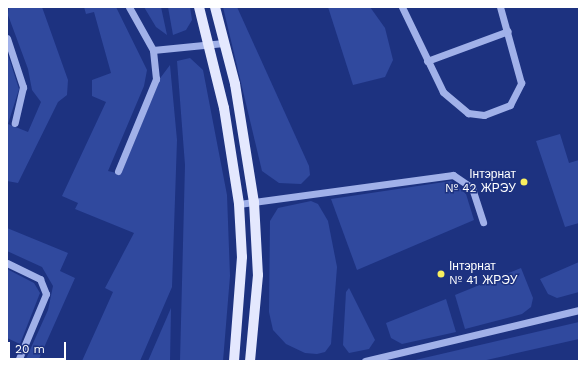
<!DOCTYPE html>
<meta charset="utf-8">
<style>
body{margin:0}
#map{position:relative;width:586px;height:368px;overflow:hidden;background:#1d3280;font-family:"Work Sans",sans-serif}
div>[style]{position:absolute}
.green>*{inset:0;background:#30499e}
.minor>*{height:7px;margin:-3.5px;padding:0 3.5px;transform-origin:3.5px;border-radius:3.5px;background:#a1b1e9}
.major>*{height:10px;margin:-5px;padding:0 5px;transform-origin:5px;border-radius:5px;background:#e4e8fe}
.dots>*{width:11px;height:11px;translate:-50% -50%;box-sizing:border-box;border:2px solid #1d3280;border-radius:50%}
span{translate:-50% -50%;white-space:nowrap;text-align:center;line-height:1.15;-webkit-text-stroke:3px #1d3280;paint-order:stroke}
.poi-label{font-size:12px;color:#fff}
.right{translate:-100% -50%;text-align:right}
.left{translate:0 -50%;text-align:left}
.frame{position:absolute;inset:0;border:8px solid #fff;pointer-events:none}
.scale{position:absolute;left:8px;top:342px;width:58px;height:18px;box-sizing:border-box;border:2px solid #fff;border-top:0;padding-left:5px;font-size:12px;line-height:14px;white-space:nowrap;color:#fff;-webkit-text-stroke:3px #1d3280;paint-order:stroke}
</style>
<div id="map">
<div class="green">
<div style="clip-path:polygon(9px 7px,42px 7px,68px 80px,67px 95px,58px 102px,18px 183px,7px 181px,7px 52px,19px 89px,8px 124px,28px 132px,41px 102px,32px 90px,28px 69px,8px 15px)"></div>
<div style="clip-path:polygon(84px 7px,116px 7px,147px 70px,144px 86px,108px 171px,121px 174px,161px 77px,170px 65px,177px 140px,172px 287px,140px 361px,82px 361px,113px 292px,105px 288px,134px 233px,75px 209px,78px 203px,62px 196px,106px 102px,92px 96px,92px 80px,111px 73px,94px 12px,86px 14px)"></div>
<div style="clip-path:polygon(144px 7px,161px 7px,167px 35px,156px 27px)"></div>
<div style="clip-path:polygon(168px 7px,190px 7px,192px 20px,186px 30px,173px 35px)"></div>
<div style="clip-path:polygon(223px 7px,237px 7px,309px 166px,310px 175px,301px 184px,279px 183px,262px 171px)"></div>
<div style="clip-path:polygon(328px 7px,370px 7px,385px 28px,393px 60px,385px 77px,353px 85px)"></div>
<div style="clip-path:polygon(190px 58px,203px 70px,227px 195px,230px 276px,223px 361px,180px 361px,185px 165px,177px 61px)"></div>
<div style="clip-path:polygon(560px 134px,569px 163px,579px 160px,579px 223px,565px 227px,536px 141px)"></div>
<div style="clip-path:polygon(451px 181px,466px 194px,474px 220px,357px 270px,331px 199px)"></div>
<div style="clip-path:polygon(311px 201px,318px 204px,328px 221px,337px 267px,331px 344px,325px 352px,317px 354px,305px 353px,286px 344px,273px 330px,269px 312px,270px 221px,278px 208px)"></div>
<div style="clip-path:polygon(7px 228px,68px 253px,60px 271px,75px 278px,38px 361px,25px 361px,48px 310px,53px 286px,42px 267px,7px 251px)"></div>
<div style="clip-path:polygon(579px 262px,579px 292px,557px 298px,548px 294px,540px 279px)"></div>
<div style="clip-path:polygon(521px 268px,533px 298px,531px 307px,522px 314px,465px 329px,455px 295px)"></div>
<div style="clip-path:polygon(7px 269px,34px 283px,40px 293px,20px 344px,7px 338px)"></div>
<div style="clip-path:polygon(349px 288px,375px 340px,369px 349px,349px 353px,343px 345px,346px 292px)"></div>
<div style="clip-path:polygon(446px 299px,456px 332px,402px 344px,391px 338px,386px 323px)"></div>
<div style="clip-path:polygon(171px 308px,170px 361px,148px 361px)"></div>
<div style="clip-path:polygon(579px 322px,579px 339px,482px 361px,411px 361px)"></div>
</div>
<div class="minor">
<div style="left:129px;top:7px;width:49px;rotate:60.8deg"></div>
<div style="left:153px;top:50px;width:71px;rotate:-5.6deg"></div>
<div style="left:402px;top:7px;width:94px;rotate:64.2deg"></div>
<div style="left:443px;top:92px;width:33px;rotate:40deg"></div>
<div style="left:468px;top:113px;width:16px;rotate:7deg"></div>
<div style="left:484px;top:115px;width:28px;rotate:-21deg"></div>
<div style="left:510px;top:105px;width:25px;rotate:-63deg"></div>
<div style="left:521px;top:83px;width:79px;rotate:-105.4deg"></div>
<div style="left:7px;top:38px;width:52px;rotate:71.9deg"></div>
<div style="left:23px;top:87px;width:37px;rotate:103deg"></div>
<div style="left:427px;top:61px;width:86px;rotate:-20.3deg"></div>
<div style="left:118px;top:171px;width:100px;rotate:-67.6deg"></div>
<div style="left:156px;top:79px;width:29px;rotate:-96deg"></div>
<div style="left:239px;top:204px;width:216px;rotate:-7.7deg"></div>
<div style="left:453px;top:175px;width:23px;rotate:34deg"></div>
<div style="left:472px;top:188px;width:36px;rotate:72deg"></div>
<div style="left:7px;top:263px;width:37px;rotate:26deg"></div>
<div style="left:40px;top:279px;width:16px;rotate:68deg"></div>
<div style="left:46px;top:294px;width:73px;rotate:112.7deg"></div>
<div style="left:365px;top:361px;width:220px;rotate:-13.4deg"></div>
</div>
<div class="major">
<div style="left:199px;top:7px;width:104px;rotate:76.1deg"></div>
<div style="left:224px;top:108px;width:97px;rotate:81.1deg"></div>
<div style="left:239px;top:204px;width:53px;rotate:86.8deg"></div>
<div style="left:242px;top:257px;width:104px;rotate:94.4deg"></div>
<div style="left:215px;top:7px;width:80px;rotate:75.4deg"></div>
<div style="left:235px;top:84px;width:120px;rotate:80.9deg"></div>
<div style="left:254px;top:202px;width:73px;rotate:86.9deg"></div>
<div style="left:258px;top:275px;width:86px;rotate:95.3deg"></div>
</div>
<div class="dots">
<div style="left:524px;top:182px;background:#f9ef5f"></div>
<div style="left:441px;top:274px;background:#f9ef5f"></div>
</div>
<div class="poi-label">
<span class="right" style="left:516px;top:182px">Інтэрнат<br>№ 42 ЖРЭУ</span>
<span class="left" style="left:449px;top:274px">Інтэрнат<br>№ 41 ЖРЭУ</span>
</div>
<div class="frame"></div>
<div class="scale">20 m</div>
</div>
